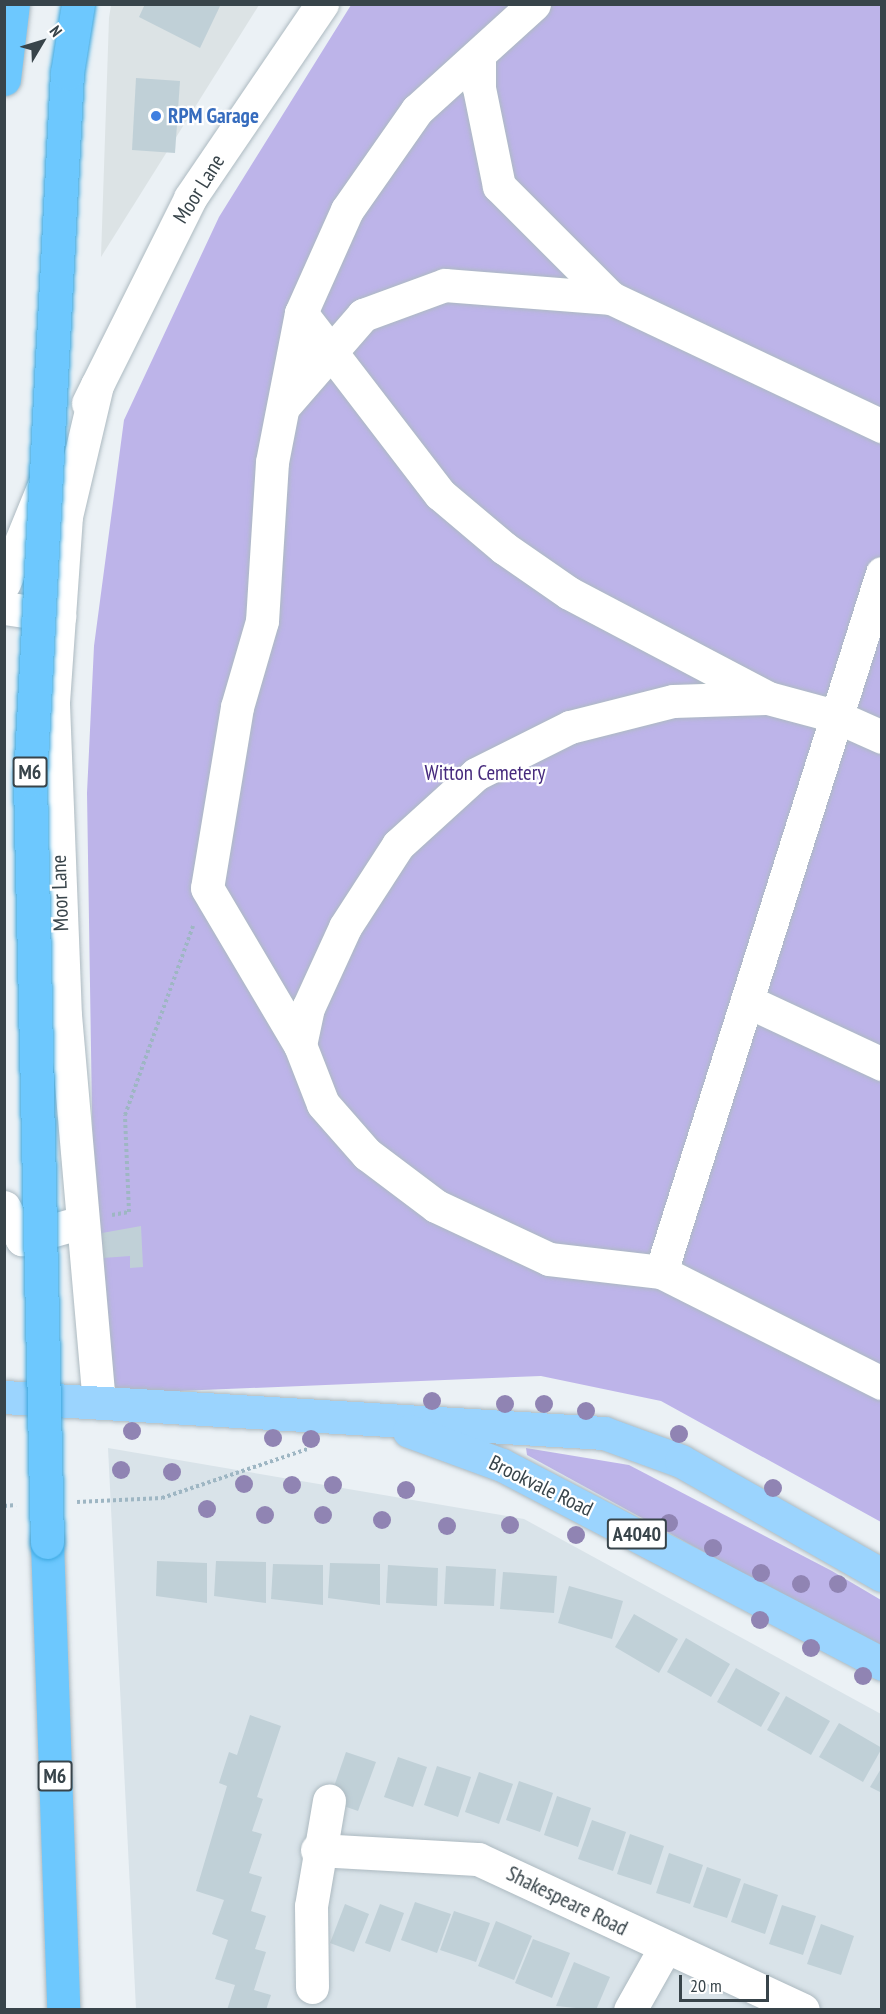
<!DOCTYPE html>
<style>
body{margin:0}
#map{position:relative;width:886px;height:2014px;overflow:hidden;background:#ebf1f5;font-family:"PT Sans Narrow",sans-serif}
div>[style]{position:absolute}
.residential>*{inset:0;background:#d9e3e9}
.industrial>*{inset:0;background:#dce3e5}
.green>*{inset:0;background:#bdb4e9}
.building>*{inset:0;background:#c0d0d7}
.path>*{height:4px;margin-top:-2px;transform-origin:0;background:repeating-linear-gradient(90deg,#9eb6c3 0 3px,transparent 0 6px)}
.roads{filter:drop-shadow(0 0 2px #adbac1) drop-shadow(0 0 2px #adbac1)}
.minor>*{height:33px;margin:-16.5px;padding:0 16.5px;transform-origin:16.5px;border-radius:16.5px;background:#fff}
.major>*{height:33px;margin:-16.5px;padding:0 16.5px;transform-origin:16.5px;border-radius:16.5px;background:#9bd4fe}
.highway>*{height:33px;margin:-16.5px;padding:0 16.5px;transform-origin:16.5px;border-radius:16.5px;background:#6dc8fe}
.bridges{filter:drop-shadow(0 0 2px #3ba7df) drop-shadow(0 0 2px #3ba7df)}
.highway-bridge>*{height:33px;margin:-16.5px;padding:0 16.5px;transform-origin:16.5px;border-radius:16.5px;background:#6dc8fe}
.trees>*{width:18px;height:18px;margin:-9px;border-radius:50%;background:#9084b3}
.dots>*{width:16px;height:16px;translate:-50% -50%;box-sizing:border-box;border:3px solid #fff;border-radius:50%}
span{translate:-50% -50%;white-space:nowrap;text-align:center;line-height:1.15;-webkit-text-stroke:4.5px #fff;paint-order:stroke}
.shield-label span{padding:2px 4px;background:#fff;border:2px solid;border-radius:4px;-webkit-text-stroke-width:0}
.shield-label{font-size:20px;color:#38444a;font-weight:700}
.shop-label{font-size:21px;color:#366cbe;font-weight:700}
.left{translate:0 -50%;text-align:left}
.street-label{font-size:21px;color:#38444a}
.park-label{font-size:21px;color:#462a7d}
.frame{position:absolute;inset:0;border:6px solid #38444a;pointer-events:none}
.north{position:absolute;left:12px;top:12px;width:60px;height:60px;-webkit-text-stroke:4px #fff;paint-order:stroke;rotate:52deg;font-size:16px;font-weight:700;line-height:24px;text-align:center;color:#38444a}
.north::after{content:'';display:block;margin:auto;width:21px;height:27px;background:#38444a;clip-path:polygon(50% 0,100% 100%,50% 72%,0 100%)}
.scale{position:absolute;left:679px;top:1975px;width:90px;height:27px;box-sizing:border-box;border:3px solid #38444a;border-top:0;padding-left:8px;font-size:18px;line-height:21px;white-space:nowrap;color:#38444a;-webkit-text-stroke:4px #fff;paint-order:stroke}
</style>
<div id="map">
<div class="residential">
<div style="clip-path:polygon(108px 1448px,524px 1519px,881px 1714px,881px 2009px,136px 2009px)"></div>
</div>
<div class="industrial">
<div style="clip-path:polygon(111px 5px,259px 5px,101px 257px,109px 18px)"></div>
</div>
<div class="green">
<div style="clip-path:polygon(351px 5px,881px 5px,881px 1522px,661px 1401px,541px 1376px,106px 1394px,93px 1177px,87px 793px,94px 646px,124px 420px,219px 217px)"></div>
<div style="clip-path:polygon(526px 1448px,629px 1465px,832px 1571px,881px 1600px,881px 1649px,527px 1455px)"></div>
</div>
<div class="building">
<div style="clip-path:polygon(145px 4px,221px 4px,200px 48px,139px 17px)"></div>
<div style="clip-path:polygon(136px 78px,180px 81px,175px 153px,132px 150px)"></div>
<div style="clip-path:polygon(141px 1226px,143px 1267px,130px 1268px,130px 1256px,103px 1258px,102px 1233px)"></div>
<div style="clip-path:polygon(157px 1561px,207px 1563px,207px 1603px,156px 1596px)"></div>
<div style="clip-path:polygon(216px 1561px,266px 1562px,266px 1603px,214px 1596px)"></div>
<div style="clip-path:polygon(330px 1563px,380px 1564px,380px 1605px,328px 1598px)"></div>
<div style="clip-path:polygon(273px 1564px,323px 1565px,323px 1605px,271px 1599px)"></div>
<div style="clip-path:polygon(388px 1565px,438px 1568px,437px 1606px,386px 1603px)"></div>
<div style="clip-path:polygon(446px 1566px,496px 1569px,494px 1606px,444px 1604px)"></div>
<div style="clip-path:polygon(503px 1572px,557px 1576px,554px 1613px,500px 1609px)"></div>
<div style="clip-path:polygon(569px 1586px,623px 1601px,612px 1639px,558px 1623px)"></div>
<div style="clip-path:polygon(634px 1614px,678px 1639px,659px 1673px,615px 1647px)"></div>
<div style="clip-path:polygon(686px 1638px,730px 1664px,711px 1697px,667px 1672px)"></div>
<div style="clip-path:polygon(736px 1668px,780px 1693px,761px 1727px,717px 1702px)"></div>
<div style="clip-path:polygon(786px 1696px,830px 1721px,811px 1755px,767px 1730px)"></div>
<div style="clip-path:polygon(250px 1715px,281px 1726px,257px 1797px,263px 1799px,252px 1831px,262px 1834px,249px 1873px,262px 1877px,251px 1911px,266px 1916px,255px 1949px,266px 1952px,254px 1990px,271px 1995px,266px 2010px,227px 2010px,235px 1985px,215px 1979px,228px 1940px,212px 1934px,224px 1900px,196px 1891px,227px 1786px,219px 1783px,229px 1752px,237px 1755px)"></div>
<div style="clip-path:polygon(839px 1723px,882px 1748px,863px 1782px,819px 1757px)"></div>
<div style="clip-path:polygon(346px 1752px,376px 1762px,358px 1811px,329px 1801px)"></div>
<div style="clip-path:polygon(398px 1757px,427px 1767px,413px 1807px,384px 1797px)"></div>
<div style="clip-path:polygon(437px 1766px,471px 1777px,458px 1817px,424px 1805px)"></div>
<div style="clip-path:polygon(882px 1767px,882px 1793px,870px 1787px)"></div>
<div style="clip-path:polygon(479px 1772px,513px 1784px,499px 1824px,465px 1812px)"></div>
<div style="clip-path:polygon(519px 1781px,553px 1793px,540px 1832px,506px 1820px)"></div>
<div style="clip-path:polygon(557px 1796px,591px 1808px,578px 1847px,544px 1835px)"></div>
<div style="clip-path:polygon(592px 1820px,626px 1832px,613px 1871px,578px 1859px)"></div>
<div style="clip-path:polygon(630px 1834px,664px 1846px,651px 1885px,617px 1874px)"></div>
<div style="clip-path:polygon(669px 1853px,703px 1865px,690px 1904px,656px 1893px)"></div>
<div style="clip-path:polygon(707px 1867px,741px 1879px,727px 1918px,693px 1907px)"></div>
<div style="clip-path:polygon(744px 1883px,778px 1895px,765px 1934px,731px 1922px)"></div>
<div style="clip-path:polygon(415px 1902px,451px 1914px,437px 1953px,401px 1940px)"></div>
<div style="clip-path:polygon(345px 1904px,369px 1914px,354px 1952px,330px 1943px)"></div>
<div style="clip-path:polygon(380px 1904px,404px 1913px,390px 1952px,365px 1943px)"></div>
<div style="clip-path:polygon(782px 1905px,816px 1916px,803px 1955px,769px 1944px)"></div>
<div style="clip-path:polygon(454px 1911px,490px 1923px,476px 1962px,440px 1950px)"></div>
<div style="clip-path:polygon(496px 1921px,532px 1936px,514px 1980px,478px 1966px)"></div>
<div style="clip-path:polygon(821px 1924px,854px 1936px,841px 1975px,807px 1964px)"></div>
<div style="clip-path:polygon(533px 1939px,570px 1953px,552px 1998px,515px 1983px)"></div>
<div style="clip-path:polygon(574px 1962px,610px 1977px,596px 2010px,556px 2006px)"></div>
</div>
<div class="path">
<div style="left:112px;top:1215px;width:17px;rotate:-10deg"></div>
<div style="left:129px;top:1212px;width:97px;rotate:-92.4deg"></div>
<div style="left:125px;top:1115px;width:201px;rotate:-70.2deg"></div>
<div style="left:77px;top:1502px;width:85px;rotate:-2.7deg"></div>
<div style="left:162px;top:1498px;width:154px;rotate:-18.6deg"></div>
<div style="left:4px;top:1506px;width:12px;rotate:-5deg"></div>
</div>
<div class="roads">
<div class="minor">
<div style="left:534px;top:4px;width:158px;rotate:137.8deg"></div>
<div style="left:417px;top:110px;width:122px;rotate:125deg"></div>
<div style="left:347px;top:210px;width:113px;rotate:114.1deg"></div>
<div style="left:301px;top:313px;width:152px;rotate:101deg"></div>
<div style="left:272px;top:462px;width:159px;rotate:93.6deg"></div>
<div style="left:262px;top:621px;width:90px;rotate:106.2deg"></div>
<div style="left:237px;top:707px;width:183px;rotate:99.4deg"></div>
<div style="left:207px;top:888px;width:182px;rotate:59.4deg"></div>
<div style="left:300px;top:1045px;width:63px;rotate:68.7deg"></div>
<div style="left:323px;top:1104px;width:67px;rotate:48.7deg"></div>
<div style="left:367px;top:1154px;width:86px;rotate:37deg"></div>
<div style="left:436px;top:1206px;width:125px;rotate:25.1deg"></div>
<div style="left:549px;top:1259px;width:113px;rotate:6.6deg"></div>
<div style="left:661px;top:1272px;width:247px;rotate:26.7deg"></div>
<div style="left:479px;top:56px;width:32px;rotate:90deg"></div>
<div style="left:479px;top:88px;width:100px;rotate:78.5deg"></div>
<div style="left:499px;top:186px;width:158px;rotate:45deg"></div>
<div style="left:611px;top:298px;width:300px;rotate:25.3deg"></div>
<div style="left:301px;top:313px;width:228px;rotate:52.5deg"></div>
<div style="left:440px;top:494px;width:84px;rotate:40.2deg"></div>
<div style="left:504px;top:548px;width:79px;rotate:34.7deg"></div>
<div style="left:569px;top:593px;width:225px;rotate:27.8deg"></div>
<div style="left:768px;top:698px;width:69px;rotate:15deg"></div>
<div style="left:835px;top:716px;width:51px;rotate:24.1deg"></div>
<div style="left:97px;top:385px;width:135px;rotate:103.3deg"></div>
<div style="left:66px;top:516px;width:188px;rotate:94deg"></div>
<div style="left:53px;top:704px;width:311px;rotate:87.8deg"></div>
<div style="left:65px;top:1015px;width:389px;rotate:85deg"></div>
<div style="left:88px;top:403px;width:229px;rotate:-63.5deg"></div>
<div style="left:190px;top:198px;width:235px;rotate:-55.8deg"></div>
<div style="left:284px;top:406px;width:121px;rotate:-49deg"></div>
<div style="left:363px;top:315px;width:87px;rotate:-20.1deg"></div>
<div style="left:445px;top:285px;width:167px;rotate:4.5deg"></div>
<div style="left:4px;top:583px;width:111px;rotate:-67.8deg"></div>
<div style="left:4px;top:608px;width:56px;rotate:8.3deg"></div>
<div style="left:747px;top:1001px;width:149px;rotate:25deg"></div>
<div style="left:300px;top:1045px;width:38px;rotate:-78deg"></div>
<div style="left:308px;top:1008px;width:89px;rotate:-65.4deg"></div>
<div style="left:345px;top:927px;width:98px;rotate:-57.1deg"></div>
<div style="left:398px;top:845px;width:105px;rotate:-42.3deg"></div>
<div style="left:476px;top:774px;width:105px;rotate:-26.6deg"></div>
<div style="left:570px;top:727px;width:106px;rotate:-14.2deg"></div>
<div style="left:673px;top:701px;width:92px;rotate:-1.9deg"></div>
<div style="left:4px;top:1207px;width:37px;rotate:61deg"></div>
<div style="left:22px;top:1239px;width:62px;rotate:-15.8deg"></div>
<div style="left:661px;top:1272px;width:733px;rotate:-72.45deg"></div>
<div style="left:317px;top:1850px;width:161px;rotate:3.2deg"></div>
<div style="left:478px;top:1859px;width:358px;rotate:24.9deg"></div>
<div style="left:312px;top:1987px;width:81px;rotate:-90.7deg"></div>
<div style="left:311px;top:1906px;width:107px;rotate:-80.3deg"></div>
<div style="left:630px;top:2010px;width:71px;rotate:-60.6deg"></div>
</div>
<div class="major">
<div style="left:4px;top:1397px;width:601px;rotate:3.43deg"></div>
<div style="left:604px;top:1433px;width:82px;rotate:20deg"></div>
<div style="left:681px;top:1461px;width:231px;rotate:29.6deg"></div>
<div style="left:409px;top:1431px;width:99px;rotate:20.1deg"></div>
<div style="left:502px;top:1465px;width:429px;rotate:27.6deg"></div>
</div>
<div class="highway">
<div style="left:4px;top:79px;width:76px;rotate:-83.2deg"></div>
<div style="left:47px;top:1542px;width:468px;rotate:88deg"></div>
</div>
</div>
<div class="bridges">
<div class="highway-bridge">
<div style="left:47px;top:1542px;width:763px;rotate:-91.28deg"></div>
<div style="left:30px;top:779px;width:707px;rotate:-87deg"></div>
<div style="left:67px;top:73px;width:70px;rotate:-80.9deg"></div>
</div>
</div>
<div class="trees">
<div style="left:432px;top:1401px"></div>
<div style="left:505px;top:1404px"></div>
<div style="left:544px;top:1404px"></div>
<div style="left:586px;top:1411px"></div>
<div style="left:132px;top:1431px"></div>
<div style="left:679px;top:1434px"></div>
<div style="left:273px;top:1438px"></div>
<div style="left:311px;top:1439px"></div>
<div style="left:121px;top:1470px"></div>
<div style="left:172px;top:1472px"></div>
<div style="left:244px;top:1484px"></div>
<div style="left:292px;top:1485px"></div>
<div style="left:333px;top:1485px"></div>
<div style="left:773px;top:1488px"></div>
<div style="left:406px;top:1490px"></div>
<div style="left:207px;top:1509px"></div>
<div style="left:265px;top:1515px"></div>
<div style="left:323px;top:1515px"></div>
<div style="left:382px;top:1520px"></div>
<div style="left:669px;top:1523px"></div>
<div style="left:510px;top:1525px"></div>
<div style="left:447px;top:1526px"></div>
<div style="left:576px;top:1535px"></div>
<div style="left:713px;top:1548px"></div>
<div style="left:761px;top:1573px"></div>
<div style="left:801px;top:1584px"></div>
<div style="left:838px;top:1584px"></div>
<div style="left:760px;top:1620px"></div>
<div style="left:811px;top:1648px"></div>
<div style="left:863px;top:1676px"></div>
</div>
<div class="dots">
<div style="left:156px;top:116px;background:#3f7fe0"></div>
</div>
<div class="shield-label">
<span style="left:30px;top:772px">M6</span>
<span style="left:637px;top:1534px">A4040</span>
<span style="left:55px;top:1776px">M6</span>
</div>
<div class="shop-label">
<span class="left" style="left:168px;top:116px">RPM Garage</span>
</div>
<div class="street-label">
<span style="left:199px;top:189px;rotate:-58deg">Moor Lane</span>
<span style="left:60px;top:893px;rotate:-92deg">Moor Lane</span>
<span style="left:541px;top:1486px;rotate:26deg">Brookvale Road</span>
<span style="left:567px;top:1901px;rotate:26deg">Shakespeare Road</span>
</div>
<div class="park-label">
<span style="left:485px;top:773px">Witton Cemetery</span>
</div>
<div class="frame"></div>
<div class="north">N</div>
<div class="scale">20 m</div>
</div>
